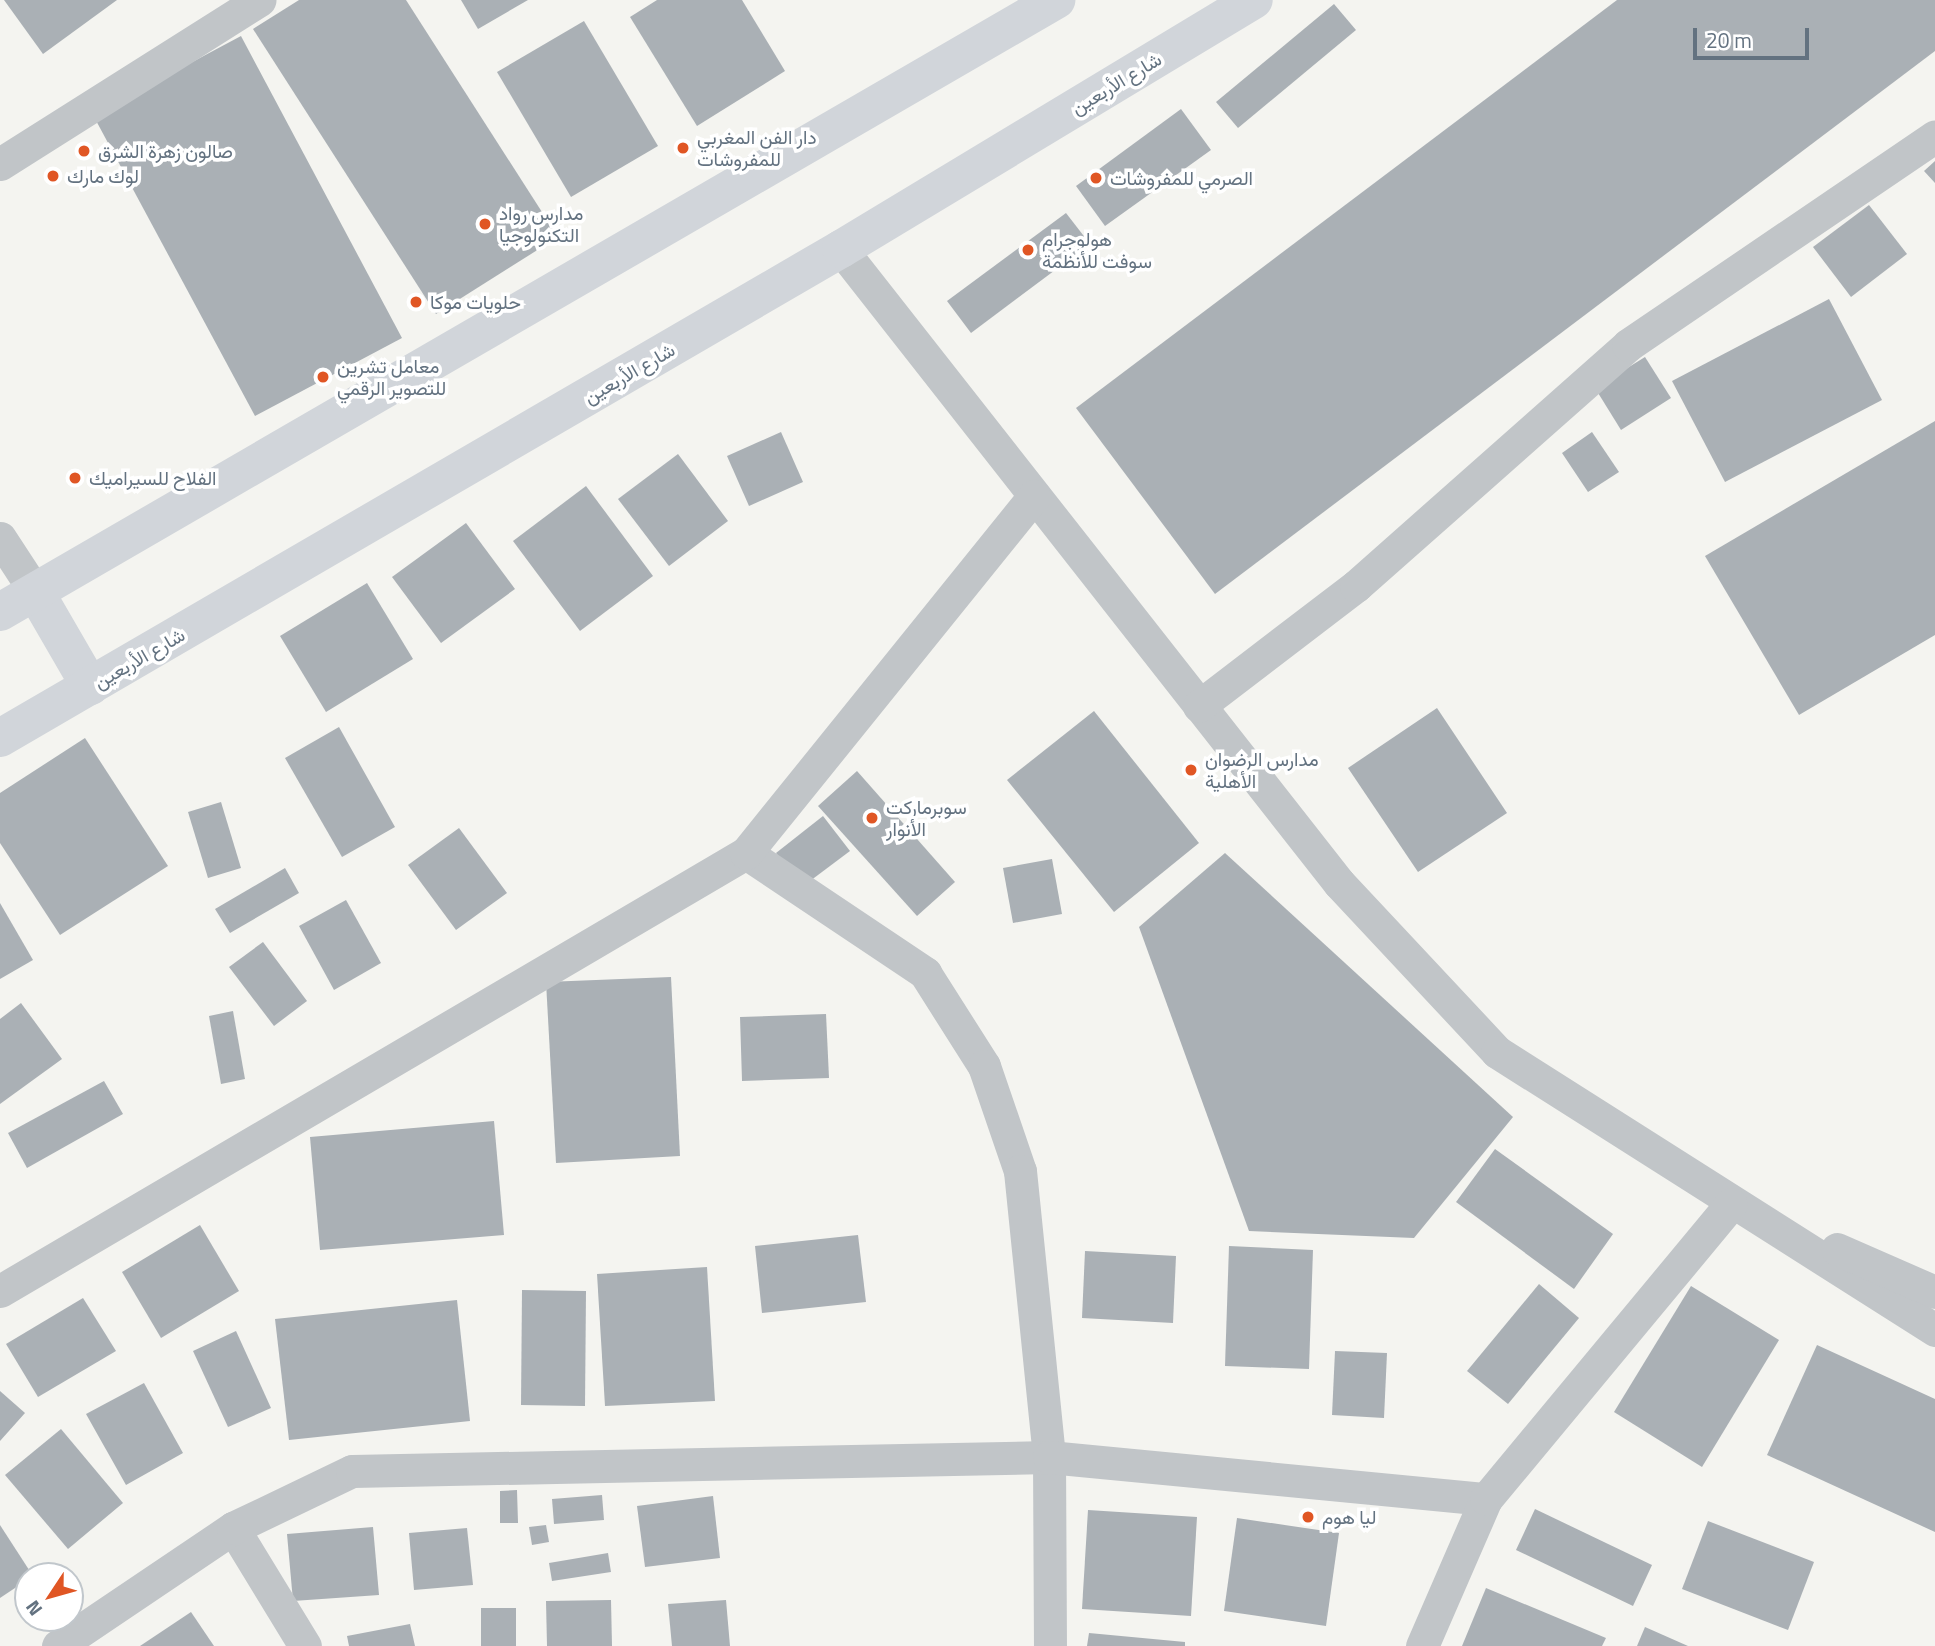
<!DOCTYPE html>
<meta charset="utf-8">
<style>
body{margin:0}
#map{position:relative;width:1935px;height:1646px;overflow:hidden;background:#f4f4f0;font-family:"Titillium Web",Vazirmatn,sans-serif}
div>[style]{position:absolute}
.building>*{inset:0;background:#aab0b5}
.street>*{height:33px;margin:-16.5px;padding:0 16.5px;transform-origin:16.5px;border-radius:16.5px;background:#c1c5c8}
.secondary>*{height:38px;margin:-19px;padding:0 19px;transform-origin:19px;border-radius:19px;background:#d1d5da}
.dots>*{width:19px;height:19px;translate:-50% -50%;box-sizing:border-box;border:4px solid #fff;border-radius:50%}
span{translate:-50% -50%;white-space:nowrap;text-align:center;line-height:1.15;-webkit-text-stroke:7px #fff;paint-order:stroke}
.street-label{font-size:19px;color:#637280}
.poi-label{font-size:19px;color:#637280}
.left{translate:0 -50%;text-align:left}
.north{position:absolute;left:14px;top:1562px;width:70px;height:70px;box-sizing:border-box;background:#fff;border:2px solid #c1c7cc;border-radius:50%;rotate:234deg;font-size:19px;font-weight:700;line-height:28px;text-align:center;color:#637280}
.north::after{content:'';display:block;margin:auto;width:24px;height:32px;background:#e05624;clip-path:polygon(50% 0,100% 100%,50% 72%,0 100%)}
.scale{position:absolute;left:1693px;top:28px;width:116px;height:32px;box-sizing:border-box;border:4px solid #637280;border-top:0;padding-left:9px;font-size:21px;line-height:24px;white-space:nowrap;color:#637280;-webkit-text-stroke:5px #fff;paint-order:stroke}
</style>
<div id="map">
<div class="building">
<div style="clip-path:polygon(4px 0,117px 0,43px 54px)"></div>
<div style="clip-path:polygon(299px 0,406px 0,558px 237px,436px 314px,253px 29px)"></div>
<div style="clip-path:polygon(461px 0,528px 0,478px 29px)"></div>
<div style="clip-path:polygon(657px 0,742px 0,785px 71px,697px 126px,630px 17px)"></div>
<div style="clip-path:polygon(1617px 0,1935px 0,1935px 51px,1215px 594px,1076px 408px)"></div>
<div style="clip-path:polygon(1334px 4px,1356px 30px,1238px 128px,1216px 102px)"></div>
<div style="clip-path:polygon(584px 21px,658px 146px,571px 197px,497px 72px)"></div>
<div style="clip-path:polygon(241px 36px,402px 338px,255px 416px,93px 115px)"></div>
<div style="clip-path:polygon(1181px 109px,1211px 150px,1105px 226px,1076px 186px)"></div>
<div style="clip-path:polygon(1935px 161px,1935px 183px,1924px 171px)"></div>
<div style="clip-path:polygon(1869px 205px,1907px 254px,1851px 297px,1813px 247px)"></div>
<div style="clip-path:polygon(1066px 213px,1090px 244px,971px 333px,947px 301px)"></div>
<div style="clip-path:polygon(1829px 299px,1882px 400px,1725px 482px,1672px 381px)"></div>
<div style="clip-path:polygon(1645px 357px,1671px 398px,1621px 430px,1595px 388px)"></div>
<div style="clip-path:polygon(1935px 421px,1935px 635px,1799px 715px,1705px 556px)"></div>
<div style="clip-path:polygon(781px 432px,803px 482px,749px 506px,727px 456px)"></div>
<div style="clip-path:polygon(1592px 432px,1619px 472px,1588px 492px,1562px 453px)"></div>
<div style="clip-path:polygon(678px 454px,728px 521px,669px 566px,618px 499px)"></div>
<div style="clip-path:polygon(586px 486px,653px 576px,580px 631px,513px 541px)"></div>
<div style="clip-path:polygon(466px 523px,515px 589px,441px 643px,392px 577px)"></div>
<div style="clip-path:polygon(367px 583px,413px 659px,326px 712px,280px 636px)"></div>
<div style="clip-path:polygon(1437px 708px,1507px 813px,1418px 872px,1348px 768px)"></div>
<div style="clip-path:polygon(1094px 711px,1199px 843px,1114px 912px,1007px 780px)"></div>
<div style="clip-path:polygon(339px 727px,395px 827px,342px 857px,285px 758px)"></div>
<div style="clip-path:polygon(85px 738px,168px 866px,60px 935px,0 843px,0 793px)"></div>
<div style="clip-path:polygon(857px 771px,955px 882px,917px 916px,818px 806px)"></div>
<div style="clip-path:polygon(221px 802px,241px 868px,208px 878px,188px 812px)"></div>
<div style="clip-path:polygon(823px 816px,850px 851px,802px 887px,776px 853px)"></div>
<div style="clip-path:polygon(459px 828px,507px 893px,456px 930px,408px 865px)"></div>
<div style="clip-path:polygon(1225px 853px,1513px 1117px,1414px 1238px,1249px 1231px,1139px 927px)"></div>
<div style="clip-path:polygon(1052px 859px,1062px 914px,1013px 923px,1003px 868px)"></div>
<div style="clip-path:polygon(285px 868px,299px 893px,230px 933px,215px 909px)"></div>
<div style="clip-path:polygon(346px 900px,381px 963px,334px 990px,299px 926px)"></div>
<div style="clip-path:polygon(0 903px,33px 960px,0 979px)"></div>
<div style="clip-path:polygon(263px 942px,307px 1001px,274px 1026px,229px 967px)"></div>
<div style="clip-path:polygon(671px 977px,680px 1156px,556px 1163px,546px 982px)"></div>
<div style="clip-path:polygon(21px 1003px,62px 1059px,0 1104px,0 1019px)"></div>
<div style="clip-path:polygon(233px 1011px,245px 1079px,221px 1084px,209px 1016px)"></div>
<div style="clip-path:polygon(826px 1014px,829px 1078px,742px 1081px,740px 1017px)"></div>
<div style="clip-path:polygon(104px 1081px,123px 1114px,27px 1168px,8px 1133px)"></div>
<div style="clip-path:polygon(494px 1121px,504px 1235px,320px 1250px,310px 1137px)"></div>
<div style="clip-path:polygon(1495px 1149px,1613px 1234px,1574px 1289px,1456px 1202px)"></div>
<div style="clip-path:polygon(200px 1225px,239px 1291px,161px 1338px,122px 1272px)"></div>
<div style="clip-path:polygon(858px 1235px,866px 1302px,762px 1313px,755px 1246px)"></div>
<div style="clip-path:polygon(1229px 1246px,1313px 1250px,1309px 1369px,1225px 1366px)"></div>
<div style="clip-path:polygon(1085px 1251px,1176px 1256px,1173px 1323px,1082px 1318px)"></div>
<div style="clip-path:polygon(707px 1267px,715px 1401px,605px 1406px,597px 1274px)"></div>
<div style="clip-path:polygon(1539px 1284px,1579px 1318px,1508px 1404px,1467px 1371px)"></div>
<div style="clip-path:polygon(1691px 1286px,1779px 1340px,1702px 1467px,1614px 1412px)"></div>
<div style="clip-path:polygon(522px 1290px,586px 1291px,585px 1406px,521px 1405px)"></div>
<div style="clip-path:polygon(83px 1298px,116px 1351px,38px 1397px,6px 1344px)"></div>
<div style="clip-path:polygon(457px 1300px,470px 1421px,289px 1440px,275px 1319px)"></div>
<div style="clip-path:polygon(236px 1331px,271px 1408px,228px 1427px,193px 1351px)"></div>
<div style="clip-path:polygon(1817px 1345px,1935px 1399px,1935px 1532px,1767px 1455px)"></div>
<div style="clip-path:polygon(1335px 1351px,1387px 1353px,1384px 1418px,1332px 1415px)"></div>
<div style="clip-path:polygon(144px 1383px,183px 1453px,126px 1485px,86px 1414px)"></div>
<div style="clip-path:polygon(0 1391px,25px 1413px,0 1441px)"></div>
<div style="clip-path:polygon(61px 1429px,123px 1503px,68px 1549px,5px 1475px)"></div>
<div style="clip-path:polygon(517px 1490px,518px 1523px,500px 1523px,500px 1491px)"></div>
<div style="clip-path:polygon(602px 1495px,604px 1520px,554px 1524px,552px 1499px)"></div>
<div style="clip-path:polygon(713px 1496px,720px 1558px,645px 1567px,637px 1506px)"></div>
<div style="clip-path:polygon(1535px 1509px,1652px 1565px,1633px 1606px,1516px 1550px)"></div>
<div style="clip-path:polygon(1088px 1510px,1197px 1517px,1191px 1616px,1082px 1609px)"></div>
<div style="clip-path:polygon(1237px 1518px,1339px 1533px,1326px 1626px,1224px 1611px)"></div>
<div style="clip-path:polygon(1708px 1521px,1814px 1562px,1788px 1630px,1682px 1589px)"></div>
<div style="clip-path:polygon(0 1525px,33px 1576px,0 1598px)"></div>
<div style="clip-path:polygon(546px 1525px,549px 1542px,532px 1545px,529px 1527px)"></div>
<div style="clip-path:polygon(373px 1527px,379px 1595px,293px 1601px,287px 1534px)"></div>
<div style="clip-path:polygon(467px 1528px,473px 1585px,414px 1590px,409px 1533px)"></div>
<div style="clip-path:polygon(608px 1553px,611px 1572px,552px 1581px,549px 1563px)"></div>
<div style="clip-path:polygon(1486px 1588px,1606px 1638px,1602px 1646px,1462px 1646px)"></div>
<div style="clip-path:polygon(611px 1600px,612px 1646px,547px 1646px,546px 1601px)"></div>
<div style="clip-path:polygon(726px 1600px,730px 1646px,672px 1646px,668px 1604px)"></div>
<div style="clip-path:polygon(481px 1608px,516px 1608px,516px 1646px,481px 1646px)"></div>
<div style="clip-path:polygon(191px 1612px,214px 1646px,140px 1646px)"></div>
<div style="clip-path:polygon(410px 1624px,415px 1646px,349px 1646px,347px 1636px)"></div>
<div style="clip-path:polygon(1645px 1627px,1688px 1646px,1637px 1646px)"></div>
<div style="clip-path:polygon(1089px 1633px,1185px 1642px,1185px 1646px,1087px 1646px)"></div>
</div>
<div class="street">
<div style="left:0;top:164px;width:307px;rotate:-32.3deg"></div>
<div style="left:841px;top:249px;width:806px;rotate:51.85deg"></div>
<div style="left:1339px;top:883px;width:231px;rotate:46.9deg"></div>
<div style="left:1497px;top:1052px;width:519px;rotate:32.4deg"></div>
<div style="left:0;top:538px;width:66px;rotate:56.8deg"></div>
<div style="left:1199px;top:706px;width:198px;rotate:-37.4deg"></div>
<div style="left:1356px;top:586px;width:363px;rotate:-41.5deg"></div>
<div style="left:1628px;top:345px;width:371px;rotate:-34.2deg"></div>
<div style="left:746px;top:853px;width:216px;rotate:33.8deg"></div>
<div style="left:925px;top:973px;width:110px;rotate:57.6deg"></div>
<div style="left:984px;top:1066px;width:111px;rotate:71.1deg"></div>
<div style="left:1020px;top:1171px;width:287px;rotate:84.2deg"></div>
<div style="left:1049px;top:1457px;width:189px;rotate:89.7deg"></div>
<div style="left:1837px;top:1249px;width:107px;rotate:23.7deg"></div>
<div style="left:0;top:1291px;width:865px;rotate:-30.42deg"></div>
<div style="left:746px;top:853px;width:459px;rotate:-51.1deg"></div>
<div style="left:233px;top:1528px;width:138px;rotate:58.6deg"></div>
<div style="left:58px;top:1646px;width:211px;rotate:-34deg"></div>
<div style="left:233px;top:1528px;width:132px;rotate:-25.6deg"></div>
<div style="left:352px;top:1471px;width:697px;rotate:-1.15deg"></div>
<div style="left:1049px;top:1457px;width:439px;rotate:5.5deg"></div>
<div style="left:1422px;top:1646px;width:160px;rotate:-66.5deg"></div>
<div style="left:1486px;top:1499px;width:383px;rotate:-50.3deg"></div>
</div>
<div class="secondary">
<div style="left:36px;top:593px;width:108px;rotate:59.9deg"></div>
<div style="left:0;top:612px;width:1221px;rotate:-30.09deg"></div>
<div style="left:0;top:738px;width:973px;rotate:-30.18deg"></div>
<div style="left:841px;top:249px;width:482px;rotate:-31.1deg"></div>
</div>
<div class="dots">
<div style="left:683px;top:148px;background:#e05624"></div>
<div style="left:84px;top:151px;background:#e05624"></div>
<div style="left:53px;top:176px;background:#e05624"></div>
<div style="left:1096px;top:178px;background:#e05624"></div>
<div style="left:485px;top:224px;background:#e05624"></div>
<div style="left:1028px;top:250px;background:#e05624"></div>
<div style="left:416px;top:302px;background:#e05624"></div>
<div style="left:323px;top:377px;background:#e05624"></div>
<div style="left:75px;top:478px;background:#e05624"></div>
<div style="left:1191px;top:770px;background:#e05624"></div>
<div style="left:872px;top:818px;background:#e05624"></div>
<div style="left:1308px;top:1517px;background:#e05624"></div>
</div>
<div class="street-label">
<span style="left:1116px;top:83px;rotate:-31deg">شارع الأربعين</span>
<span style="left:629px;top:373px;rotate:-30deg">شارع الأربعين</span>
<span style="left:139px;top:658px;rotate:-30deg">شارع الأربعين</span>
</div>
<div class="poi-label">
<span class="left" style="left:697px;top:148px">دار الفن المغربي<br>للمفروشات</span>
<span class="left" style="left:98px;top:151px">صالون زهرة الشرق</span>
<span class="left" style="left:67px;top:176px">لوك مارك</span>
<span class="left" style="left:1110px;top:178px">الصرمي للمفروشات</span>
<span class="left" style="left:499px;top:224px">مدارس رواد<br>التكنولوجيا</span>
<span class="left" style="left:1042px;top:250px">هولوجرام<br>سوفت للأنظمة</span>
<span class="left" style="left:430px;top:302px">حلويات موكا</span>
<span class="left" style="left:337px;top:377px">معامل تشرين<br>للتصوير الرقمي</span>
<span class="left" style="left:89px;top:478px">الفلاح للسيراميك</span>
<span class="left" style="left:1205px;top:770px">مدارس الرضوان<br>الأهلية</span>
<span class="left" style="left:886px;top:818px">سوبرماركت<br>الأنوار</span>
<span class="left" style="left:1322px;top:1517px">ليا هوم</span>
</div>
<div class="north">N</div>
<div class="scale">20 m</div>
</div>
